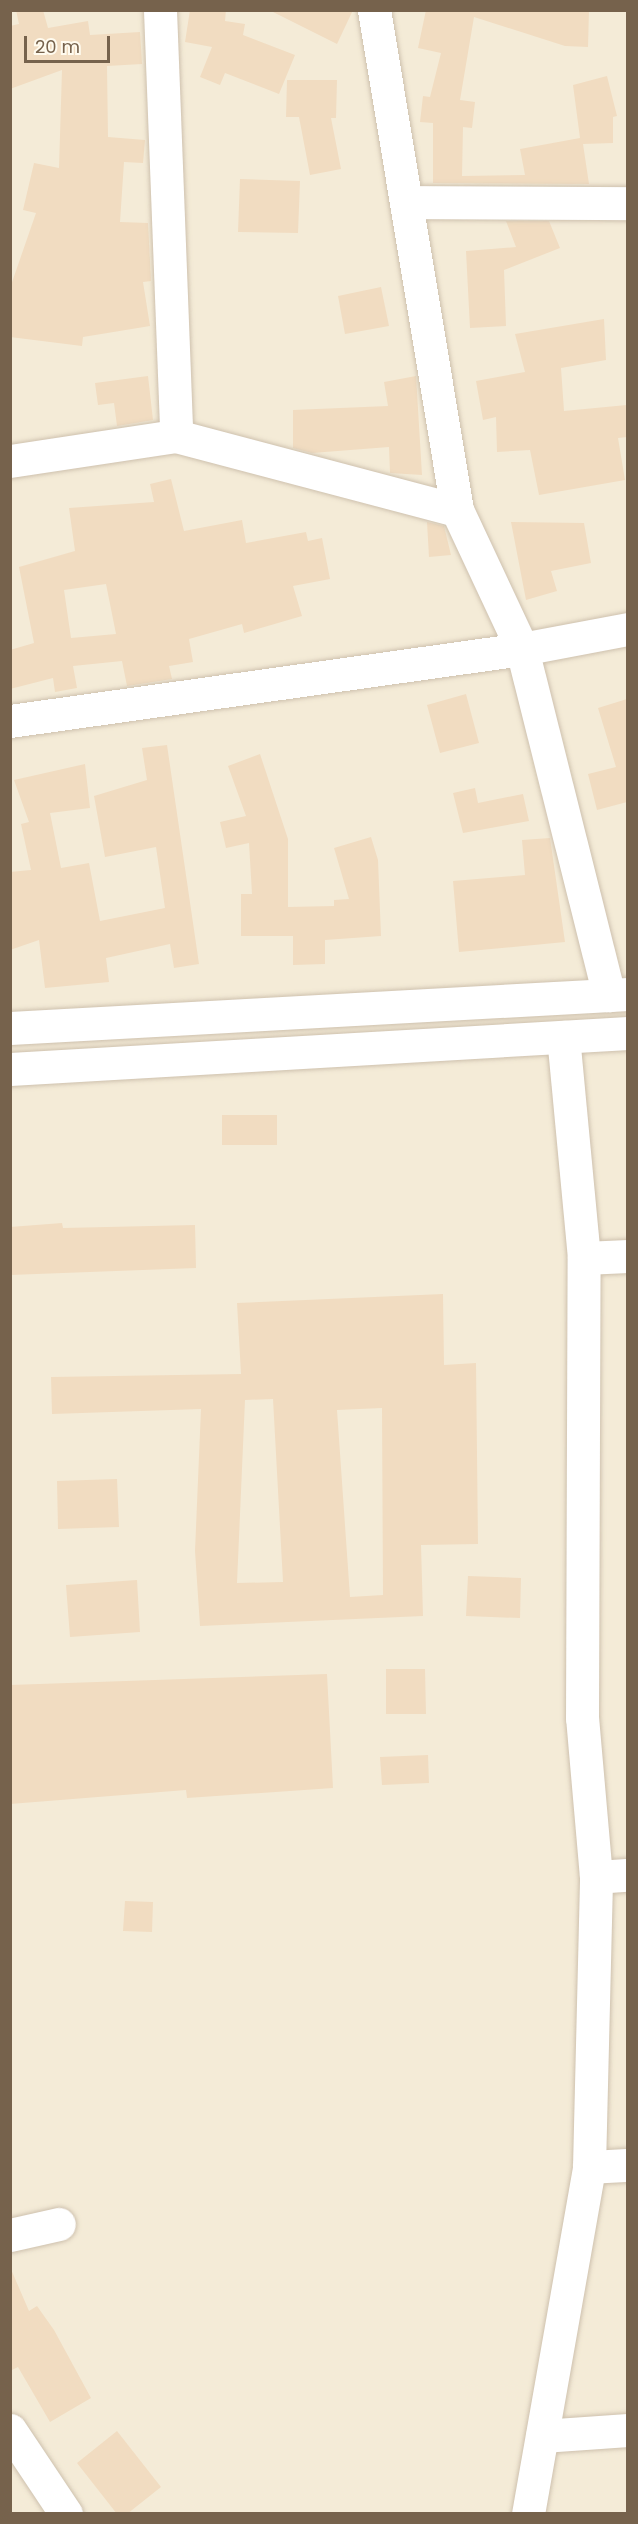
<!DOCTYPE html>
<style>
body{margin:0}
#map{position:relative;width:638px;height:2524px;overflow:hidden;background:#fcf8e9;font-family:Poppins,sans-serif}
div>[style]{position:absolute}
.residential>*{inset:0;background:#f4ebd7}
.building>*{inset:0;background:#f1dcc1}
.roads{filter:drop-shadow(0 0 2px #cec1ae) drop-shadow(0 0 2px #cec1ae)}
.minor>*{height:33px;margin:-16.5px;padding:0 16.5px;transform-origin:16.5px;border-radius:16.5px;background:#fff}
span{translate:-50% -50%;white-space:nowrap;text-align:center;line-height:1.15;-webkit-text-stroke:5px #fffbef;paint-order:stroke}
.frame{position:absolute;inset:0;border:12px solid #76624c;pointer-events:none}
.scale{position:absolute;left:24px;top:36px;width:86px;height:27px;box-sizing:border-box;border:3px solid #76624c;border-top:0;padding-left:8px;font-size:18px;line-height:21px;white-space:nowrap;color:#76624c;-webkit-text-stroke:4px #fffbef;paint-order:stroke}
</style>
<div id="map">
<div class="residential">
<div style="clip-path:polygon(11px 11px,627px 11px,627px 2513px,11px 2514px)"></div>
</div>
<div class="building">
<div style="clip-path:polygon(16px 10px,43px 10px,48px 28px,88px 21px,90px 35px,140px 32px,142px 64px,107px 66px,108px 137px,145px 140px,143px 163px,124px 162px,120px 222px,148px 223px,151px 281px,143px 282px,150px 326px,83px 337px,82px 346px,10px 337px,10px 288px,36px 213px,23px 210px,34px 163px,59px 168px,62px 70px,10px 89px,10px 26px,19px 24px)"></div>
<div style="clip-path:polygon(190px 10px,226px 10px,225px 21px,245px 24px,243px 35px,295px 55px,279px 94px,225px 73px,220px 85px,200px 77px,212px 47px,185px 42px)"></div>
<div style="clip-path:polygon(269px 10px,353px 10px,337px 44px)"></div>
<div style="clip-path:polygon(426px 10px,589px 10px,588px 47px,565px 46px,474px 17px,460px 100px,475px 102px,472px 128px,463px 127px,462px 176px,525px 175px,520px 149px,580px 138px,573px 85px,607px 76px,617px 116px,613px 117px,613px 143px,583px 144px,589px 184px,433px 183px,433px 123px,420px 122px,423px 96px,430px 97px,441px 53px,418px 48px)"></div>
<div style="clip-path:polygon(287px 80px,337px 80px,336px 118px,331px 118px,341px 169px,310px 175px,299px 117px,286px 117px)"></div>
<div style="clip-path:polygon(240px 179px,300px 181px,298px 233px,238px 232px)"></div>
<div style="clip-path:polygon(506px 221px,549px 221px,560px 248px,504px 270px,506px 326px,470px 328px,466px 251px,516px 247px)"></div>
<div style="clip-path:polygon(381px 287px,389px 326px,345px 334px,338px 296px)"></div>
<div style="clip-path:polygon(604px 319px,606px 360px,561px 368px,564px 411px,627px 405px,627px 437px,618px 438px,625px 480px,539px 495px,530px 450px,497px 452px,496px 417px,483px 420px,476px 381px,525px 372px,515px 334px)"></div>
<div style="clip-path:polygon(148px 376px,153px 420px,117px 426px,114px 403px,98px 405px,95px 383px)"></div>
<div style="clip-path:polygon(416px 376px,422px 475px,390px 473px,389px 447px,312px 453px,293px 448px,293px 410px,388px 406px,384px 382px)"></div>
<div style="clip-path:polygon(evenodd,171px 479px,184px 531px,242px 520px,246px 543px,306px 532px,308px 541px,322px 538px,330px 579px,293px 586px,302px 616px,244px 633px,242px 624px,189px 639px,193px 662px,169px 666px,172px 679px,127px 686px,122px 661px,73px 666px,77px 688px,55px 692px,53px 678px,10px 689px,10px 650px,34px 643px,19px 567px,75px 551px,69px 508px,154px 502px,150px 484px,171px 479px,106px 584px,116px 634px,71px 638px,64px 590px,106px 584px)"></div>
<div style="clip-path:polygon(427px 522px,444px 526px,451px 555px,429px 557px)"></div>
<div style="clip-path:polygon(511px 522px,584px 523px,591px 563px,551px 571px,557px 591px,526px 600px)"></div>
<div style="clip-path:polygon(466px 694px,479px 743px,440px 753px,427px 705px)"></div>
<div style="clip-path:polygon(627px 699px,627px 802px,597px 810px,588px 774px,616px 767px,598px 708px)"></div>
<div style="clip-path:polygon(167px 745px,199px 964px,174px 968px,170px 944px,106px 958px,109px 982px,45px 988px,39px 940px,10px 950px,10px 872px,31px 870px,21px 824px,29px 822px,14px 780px,85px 764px,90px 808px,50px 813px,61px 868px,89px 863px,100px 921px,165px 908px,156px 847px,105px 857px,94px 796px,147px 780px,142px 748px)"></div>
<div style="clip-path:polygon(260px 754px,288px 839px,288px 907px,334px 906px,334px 900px,349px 899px,334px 848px,371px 837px,378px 860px,381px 936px,325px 940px,325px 964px,293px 965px,293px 936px,241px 936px,241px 894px,252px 894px,249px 843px,226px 848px,220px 822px,246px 816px,228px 766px)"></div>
<div style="clip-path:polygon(475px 788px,478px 803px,523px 794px,529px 821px,463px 833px,453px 793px)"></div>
<div style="clip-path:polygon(550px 838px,565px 942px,459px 952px,453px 881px,525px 875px,522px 840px)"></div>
<div style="clip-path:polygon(222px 1115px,277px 1115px,277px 1145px,222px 1145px)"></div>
<div style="clip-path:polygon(62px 1223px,63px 1228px,195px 1225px,196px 1268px,10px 1275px,10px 1227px)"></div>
<div style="clip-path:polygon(evenodd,443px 1294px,444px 1365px,476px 1363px,478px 1544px,421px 1545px,423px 1616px,200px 1626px,195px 1551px,201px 1409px,52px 1414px,51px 1377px,241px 1374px,237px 1303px,443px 1294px,273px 1399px,283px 1582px,237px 1583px,245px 1400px,273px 1399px,443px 1294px,382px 1408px,383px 1595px,350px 1597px,337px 1410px,382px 1408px)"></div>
<div style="clip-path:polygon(117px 1479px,119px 1527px,58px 1529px,57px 1481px)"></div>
<div style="clip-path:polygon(468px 1576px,521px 1578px,520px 1618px,466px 1616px)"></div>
<div style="clip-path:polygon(137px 1580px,140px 1632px,70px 1637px,66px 1585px)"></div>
<div style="clip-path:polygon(386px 1669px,425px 1669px,426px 1714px,386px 1714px)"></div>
<div style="clip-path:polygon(327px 1674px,333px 1788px,187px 1798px,186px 1790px,10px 1804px,10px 1685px)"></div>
<div style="clip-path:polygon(428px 1755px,429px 1783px,382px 1785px,380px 1757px)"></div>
<div style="clip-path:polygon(125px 1901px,153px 1902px,152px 1932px,123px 1931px)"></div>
<div style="clip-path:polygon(10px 2267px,29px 2311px,37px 2306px,54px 2330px,91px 2398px,50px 2422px,18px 2367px,10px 2371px)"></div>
<div style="clip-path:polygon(117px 2431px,161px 2487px,127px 2514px,117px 2514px,77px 2463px)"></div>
</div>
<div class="roads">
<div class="minor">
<div style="left:160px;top:10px;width:426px;rotate:87.8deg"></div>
<div style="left:374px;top:10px;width:507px;rotate:80.57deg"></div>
<div style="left:457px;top:510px;width:153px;rotate:64.9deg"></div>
<div style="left:522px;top:649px;width:357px;rotate:75.9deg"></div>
<div style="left:409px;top:202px;width:219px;rotate:0.3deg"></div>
<div style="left:10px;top:461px;width:168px;rotate:-8.6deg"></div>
<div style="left:176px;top:436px;width:291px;rotate:14.8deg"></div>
<div style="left:10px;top:721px;width:517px;rotate:-8deg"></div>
<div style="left:522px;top:649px;width:108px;rotate:-10.7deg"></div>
<div style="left:10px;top:1028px;width:619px;rotate:-3.15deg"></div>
<div style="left:10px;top:1069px;width:619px;rotate:-3.33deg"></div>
<div style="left:584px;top:1258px;width:44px;rotate:-2.6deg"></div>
<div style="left:596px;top:1877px;width:32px;rotate:-4deg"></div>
<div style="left:589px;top:2167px;width:39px;rotate:-3deg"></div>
<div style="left:10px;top:2235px;width:50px;rotate:-12.7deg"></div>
<div style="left:10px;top:2430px;width:101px;rotate:56.3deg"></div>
<div style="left:542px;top:2436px;width:86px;rotate:-4deg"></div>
<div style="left:528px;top:2514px;width:352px;rotate:-80deg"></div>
<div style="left:589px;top:2167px;width:290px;rotate:-88.6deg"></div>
<div style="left:596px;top:1877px;width:160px;rotate:-95deg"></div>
<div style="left:582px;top:1718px;width:460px;rotate:-89.8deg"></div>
<div style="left:584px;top:1258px;width:222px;rotate:-95.4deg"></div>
</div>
</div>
<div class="frame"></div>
<div class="scale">20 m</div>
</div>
